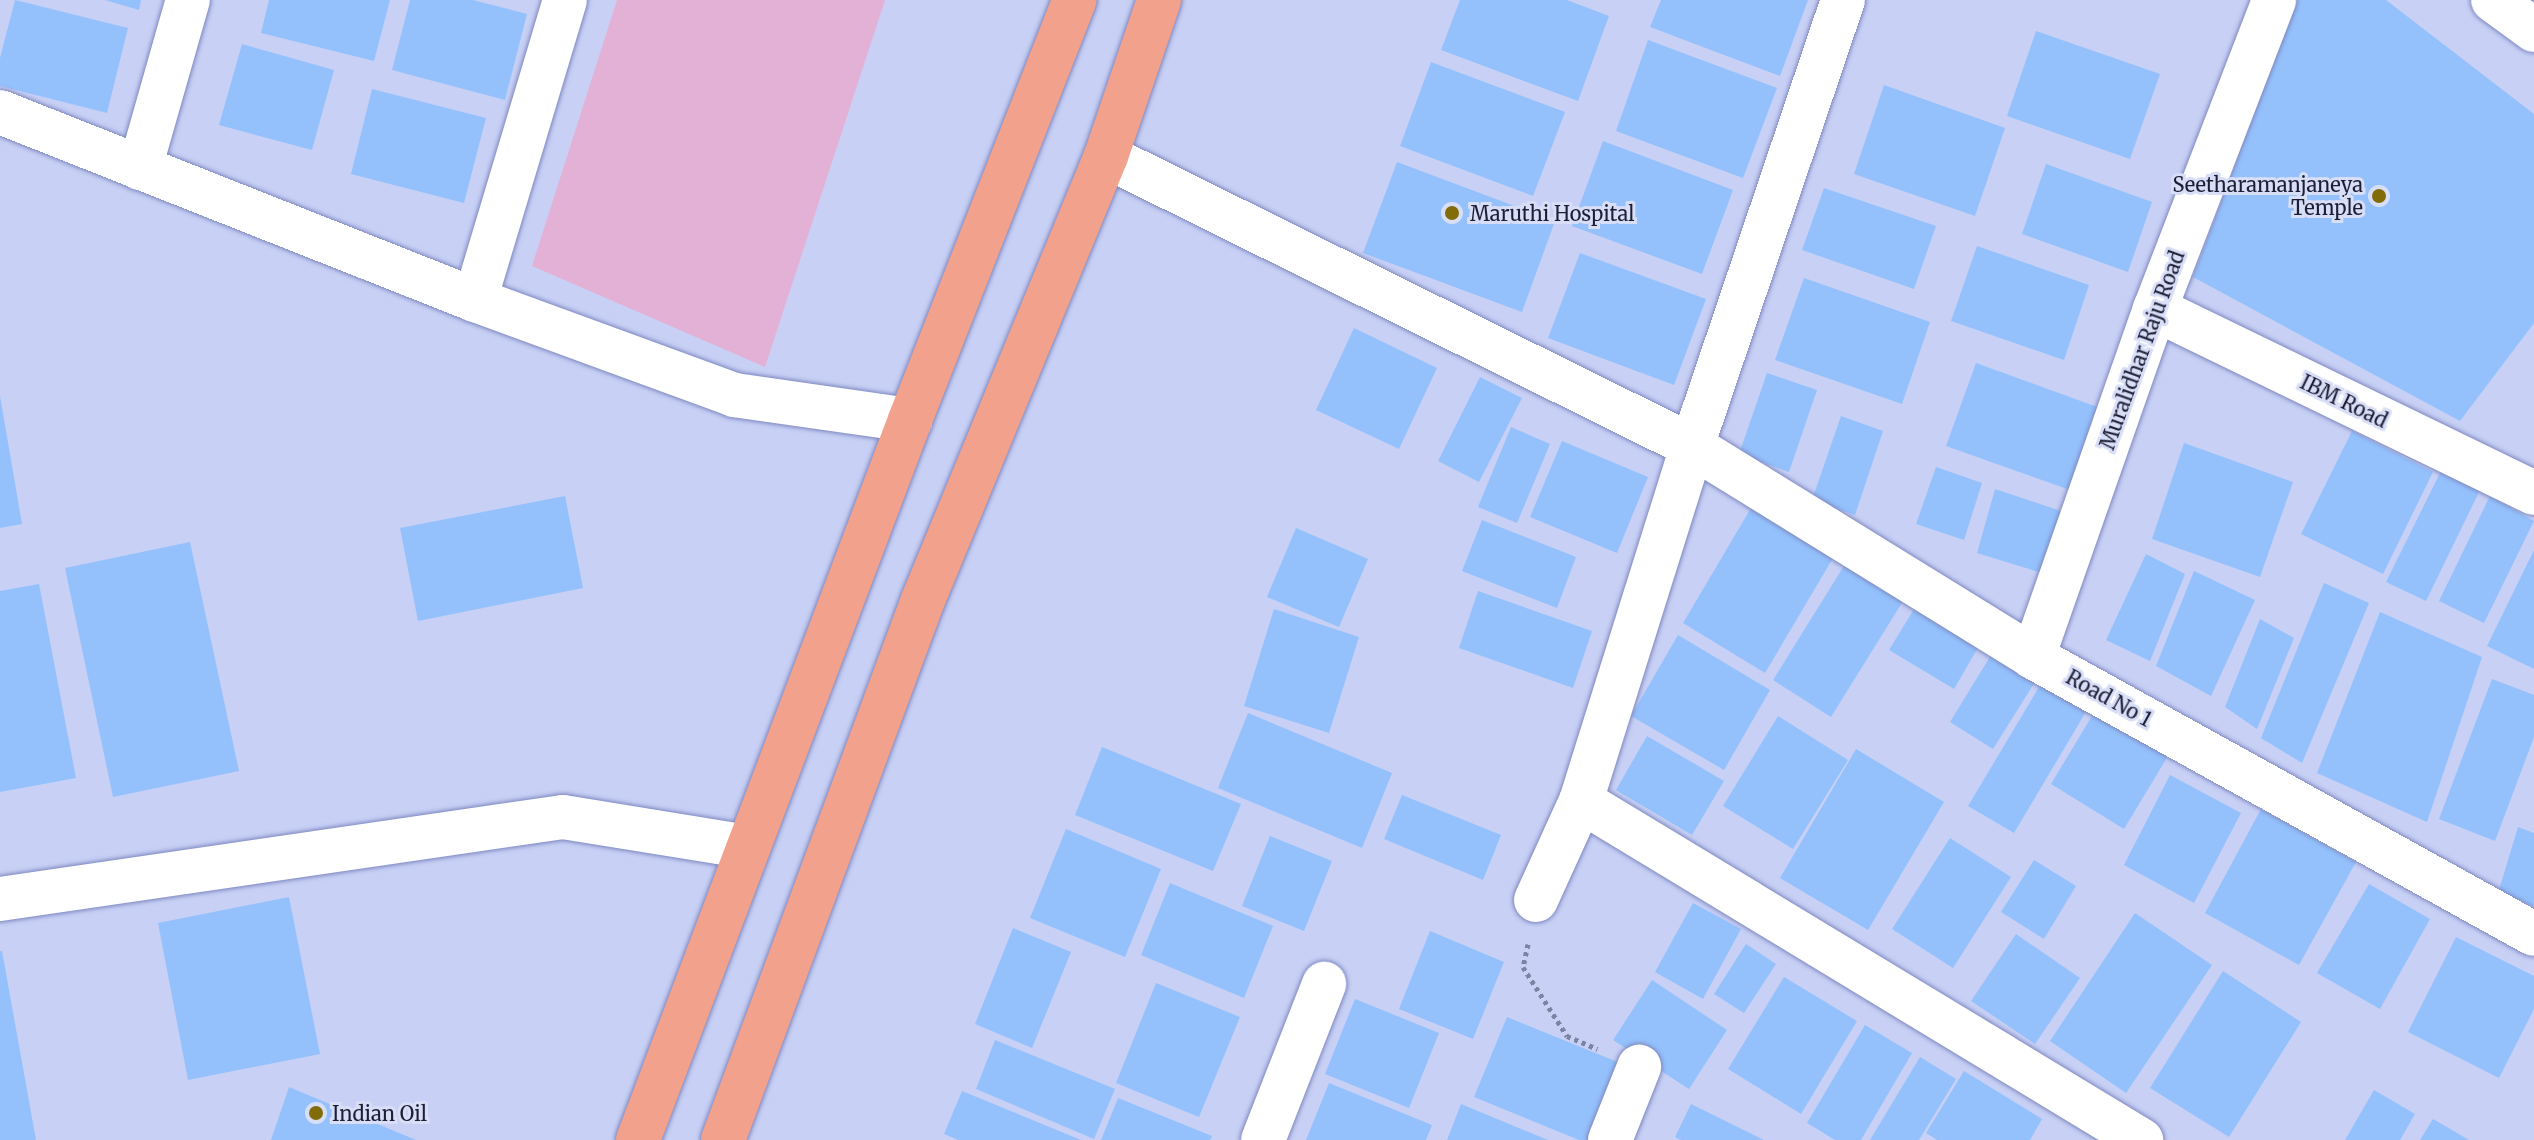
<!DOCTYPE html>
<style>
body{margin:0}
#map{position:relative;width:2534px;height:1140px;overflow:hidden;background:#c8d0f5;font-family:Merriweather,serif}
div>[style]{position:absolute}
.green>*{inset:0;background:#e3b0d6}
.building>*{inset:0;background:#94c1fc}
.path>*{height:5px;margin-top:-2.5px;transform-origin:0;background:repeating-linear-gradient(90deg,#7d83a2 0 4px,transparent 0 8px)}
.roads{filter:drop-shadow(0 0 2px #7e88c1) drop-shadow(0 0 2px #7e88c1)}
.minor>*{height:44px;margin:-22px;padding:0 22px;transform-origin:22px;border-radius:22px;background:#fff}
.trunk>*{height:44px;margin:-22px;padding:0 22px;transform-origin:22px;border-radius:22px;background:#f2a28c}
.dots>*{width:22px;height:22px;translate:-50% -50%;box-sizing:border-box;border:4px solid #d9def7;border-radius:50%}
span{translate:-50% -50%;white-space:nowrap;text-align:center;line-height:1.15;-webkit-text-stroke:6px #d9def7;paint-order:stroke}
.poi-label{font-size:20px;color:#1b1e35}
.right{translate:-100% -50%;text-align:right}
.left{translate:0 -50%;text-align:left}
.street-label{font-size:20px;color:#1b1e35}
</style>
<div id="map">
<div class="green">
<div style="clip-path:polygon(617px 0,885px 0,765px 367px,532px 266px)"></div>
</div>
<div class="building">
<div style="clip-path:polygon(15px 0,128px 28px,107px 113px,0 86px,0 58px)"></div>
<div style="clip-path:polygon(105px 0,141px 0,139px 10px)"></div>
<div style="clip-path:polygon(269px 0,390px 0,374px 61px,261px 33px)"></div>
<div style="clip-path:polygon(410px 0,473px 0,527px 14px,505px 100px,392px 70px)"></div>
<div style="clip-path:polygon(1460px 0,1567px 0,1609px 16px,1578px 101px,1441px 50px)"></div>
<div style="clip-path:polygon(1661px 0,1808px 0,1780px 76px,1650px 27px)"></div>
<div style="clip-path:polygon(2297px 0,2386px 0,2534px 114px,2534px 323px,2460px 421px,2193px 277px)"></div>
<div style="clip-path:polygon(2036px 31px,2160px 74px,2130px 159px,2007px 116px)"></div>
<div style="clip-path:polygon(1648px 40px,1777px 88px,1743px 178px,1616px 131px)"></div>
<div style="clip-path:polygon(242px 44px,334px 70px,312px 150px,219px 125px)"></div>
<div style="clip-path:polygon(1431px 62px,1565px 112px,1533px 196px,1400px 146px)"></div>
<div style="clip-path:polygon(1884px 85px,2005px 128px,1975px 216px,1854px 174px)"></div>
<div style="clip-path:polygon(372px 89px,486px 118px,464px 203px,351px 174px)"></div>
<div style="clip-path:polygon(1603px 141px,1733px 190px,1702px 274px,1572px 226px)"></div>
<div style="clip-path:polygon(1397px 162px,1555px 221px,1522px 312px,1363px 253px)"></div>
<div style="clip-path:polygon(2046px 164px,2152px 202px,2128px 272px,2022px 234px)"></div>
<div style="clip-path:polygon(1824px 188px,1936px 226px,1914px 289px,1802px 250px)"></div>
<div style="clip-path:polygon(1977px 246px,2089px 285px,2064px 360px,1951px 321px)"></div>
<div style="clip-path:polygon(1580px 253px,1706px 299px,1674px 385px,1548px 338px)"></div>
<div style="clip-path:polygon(1804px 278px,1930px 322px,1902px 404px,1775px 360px)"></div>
<div style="clip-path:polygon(1354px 328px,1437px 368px,1399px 449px,1316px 410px)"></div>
<div style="clip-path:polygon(1976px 363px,2100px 408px,2070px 490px,1946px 446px)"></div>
<div style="clip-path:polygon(1767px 373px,1817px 390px,1789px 472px,1739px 454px)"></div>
<div style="clip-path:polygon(1480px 377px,1522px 398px,1479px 482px,1438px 461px)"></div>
<div style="clip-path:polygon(0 396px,22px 524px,0 528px)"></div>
<div style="clip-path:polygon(1841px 416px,1883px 431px,1855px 515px,1812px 500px)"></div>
<div style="clip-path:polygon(1511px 427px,1550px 444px,1517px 523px,1478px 507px)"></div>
<div style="clip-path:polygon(2352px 431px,2433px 472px,2383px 574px,2301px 534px)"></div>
<div style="clip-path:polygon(1562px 441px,1648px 477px,1617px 553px,1530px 517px)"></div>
<div style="clip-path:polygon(2184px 443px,2293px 482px,2260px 577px,2152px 539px)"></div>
<div style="clip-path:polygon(1936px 467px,1982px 483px,1964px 540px,1916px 524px)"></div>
<div style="clip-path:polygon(2442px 469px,2481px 488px,2426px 601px,2386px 582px)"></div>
<div style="clip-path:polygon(1995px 489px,2064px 512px,2045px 574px,1977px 553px)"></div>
<div style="clip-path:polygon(565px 496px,583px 588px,418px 621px,400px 528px)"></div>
<div style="clip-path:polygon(2490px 496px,2534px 521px,2484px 623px,2439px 601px)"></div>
<div style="clip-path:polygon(1754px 503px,1836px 553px,1765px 673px,1683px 623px)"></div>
<div style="clip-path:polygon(1482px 520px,1576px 557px,1557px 608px,1462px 571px)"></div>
<div style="clip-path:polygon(1296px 528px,1368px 559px,1339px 627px,1267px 597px)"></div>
<div style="clip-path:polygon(190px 542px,239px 771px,113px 797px,65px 568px)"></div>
<div style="clip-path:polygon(2534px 550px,2534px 669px,2487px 646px)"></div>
<div style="clip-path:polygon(2146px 554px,2185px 574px,2150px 661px,2106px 640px)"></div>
<div style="clip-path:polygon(1847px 561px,1905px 598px,1831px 717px,1773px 680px)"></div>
<div style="clip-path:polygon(2194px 571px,2255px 600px,2211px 696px,2156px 666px)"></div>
<div style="clip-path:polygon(2324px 583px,2369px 603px,2302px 763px,2261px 738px)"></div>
<div style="clip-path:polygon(39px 584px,76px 778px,0 792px,0 591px)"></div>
<div style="clip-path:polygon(1478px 591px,1592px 631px,1573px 688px,1459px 648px)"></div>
<div style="clip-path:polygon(1919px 601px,1983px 639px,1954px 689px,1889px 650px)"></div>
<div style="clip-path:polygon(1274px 609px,1359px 637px,1329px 733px,1244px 706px)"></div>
<div style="clip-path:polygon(2380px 612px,2482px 657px,2427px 822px,2317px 773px)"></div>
<div style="clip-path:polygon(2260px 619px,2294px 638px,2257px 729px,2225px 707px)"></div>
<div style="clip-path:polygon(1678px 635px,1770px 690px,1724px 770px,1631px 716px)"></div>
<div style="clip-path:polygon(1996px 647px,2040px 674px,1993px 749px,1950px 722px)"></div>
<div style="clip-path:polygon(2048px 672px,2093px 700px,2014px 833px,1968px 806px)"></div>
<div style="clip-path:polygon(2492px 679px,2534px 695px,2534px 737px,2495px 841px,2439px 819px)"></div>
<div style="clip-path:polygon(2098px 706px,2171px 751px,2124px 829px,2051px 784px)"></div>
<div style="clip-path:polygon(1248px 713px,1392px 773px,1362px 848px,1218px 788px)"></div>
<div style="clip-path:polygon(1778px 716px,1848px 760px,1793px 849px,1723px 806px)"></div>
<div style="clip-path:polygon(1647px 736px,1724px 781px,1692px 835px,1616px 790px)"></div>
<div style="clip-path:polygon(1102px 747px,1241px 804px,1213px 871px,1075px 815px)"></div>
<div style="clip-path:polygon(1856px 749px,1944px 802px,1868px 930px,1780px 878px)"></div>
<div style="clip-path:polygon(2170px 775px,2241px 813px,2194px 903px,2124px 865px)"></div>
<div style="clip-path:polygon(1402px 795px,1501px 835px,1483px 880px,1384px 839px)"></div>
<div style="clip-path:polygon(2261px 809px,2356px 862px,2299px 965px,2205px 913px)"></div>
<div style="clip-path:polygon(2518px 827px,2534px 833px,2534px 907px,2499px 890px)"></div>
<div style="clip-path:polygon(1066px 829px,1161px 869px,1125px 957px,1030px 918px)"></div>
<div style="clip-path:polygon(1270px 836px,1332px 861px,1304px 931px,1242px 906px)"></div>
<div style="clip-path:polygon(1950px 838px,2011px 877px,1953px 968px,1892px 929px)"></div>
<div style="clip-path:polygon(2034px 860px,2076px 886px,2044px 939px,2001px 912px)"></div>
<div style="clip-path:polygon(1170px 883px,1273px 926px,1244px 998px,1141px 955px)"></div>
<div style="clip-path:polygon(2369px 884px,2430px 919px,2380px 1009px,2317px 973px)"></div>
<div style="clip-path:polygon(289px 897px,320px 1054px,188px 1080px,158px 923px)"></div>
<div style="clip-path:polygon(1693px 903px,1741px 929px,1703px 999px,1655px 972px)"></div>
<div style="clip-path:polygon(2135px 913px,2212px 965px,2126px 1093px,2050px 1041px)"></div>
<div style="clip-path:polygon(1013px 928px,1071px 952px,1032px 1048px,975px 1024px)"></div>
<div style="clip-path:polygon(1430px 931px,1504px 962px,1473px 1039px,1399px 1009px)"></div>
<div style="clip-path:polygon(2016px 934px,2080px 978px,2035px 1044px,1971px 1001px)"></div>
<div style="clip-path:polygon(2456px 937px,2534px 976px,2534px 1009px,2499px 1078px,2408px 1032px)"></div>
<div style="clip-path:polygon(1746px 944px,1776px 964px,1744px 1013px,1714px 994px)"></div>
<div style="clip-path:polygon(0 951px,2px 951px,36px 1140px,0 1140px)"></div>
<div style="clip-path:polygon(2223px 971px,2301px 1022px,2229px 1137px,2150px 1088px)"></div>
<div style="clip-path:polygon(1784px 977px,1857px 1021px,1801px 1114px,1728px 1069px)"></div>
<div style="clip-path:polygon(1652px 980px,1727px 1030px,1689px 1089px,1613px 1040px)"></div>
<div style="clip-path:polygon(1156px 983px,1240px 1017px,1199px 1117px,1116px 1083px)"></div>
<div style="clip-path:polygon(1355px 999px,1439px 1033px,1409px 1108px,1325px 1074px)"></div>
<div style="clip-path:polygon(1507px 1017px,1625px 1065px,1595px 1140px,1579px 1140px,1474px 1097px)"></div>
<div style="clip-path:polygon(1865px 1025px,1912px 1053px,1861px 1140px,1835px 1140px,1807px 1123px)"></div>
<div style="clip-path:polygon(995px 1040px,1115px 1089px,1094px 1139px,976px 1089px)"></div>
<div style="clip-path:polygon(1920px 1057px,1956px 1079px,1919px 1140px,1870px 1140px)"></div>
<div style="clip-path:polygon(1964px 1071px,2042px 1119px,2030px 1140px,1937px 1140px,1926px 1133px)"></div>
<div style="clip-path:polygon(1329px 1083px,1432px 1125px,1426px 1140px,1306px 1140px)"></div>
<div style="clip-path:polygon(289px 1087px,416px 1140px,271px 1140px)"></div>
<div style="clip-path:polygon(2374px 1090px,2415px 1114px,2400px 1140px,2345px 1140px)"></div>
<div style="clip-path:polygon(962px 1091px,1081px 1140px,958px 1140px,944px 1134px)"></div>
<div style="clip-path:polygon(1118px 1098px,1212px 1136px,1210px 1140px,1101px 1140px)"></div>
<div style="clip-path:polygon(1461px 1104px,1548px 1140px,1447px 1140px)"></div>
<div style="clip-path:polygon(1691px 1104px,1764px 1140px,1681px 1140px,1675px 1137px)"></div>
<div style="clip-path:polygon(2433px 1119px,2469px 1140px,2420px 1140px)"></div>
</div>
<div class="path">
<div style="left:1528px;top:944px;width:24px;rotate:102deg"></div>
<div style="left:1523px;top:967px;width:82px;rotate:57.5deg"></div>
<div style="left:1567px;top:1036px;width:33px;rotate:23deg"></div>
</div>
<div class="roads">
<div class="minor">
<div style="left:2493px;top:0;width:51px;rotate:36.2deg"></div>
<div style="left:0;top:112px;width:511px;rotate:21.59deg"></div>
<div style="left:475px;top:300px;width:276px;rotate:20.1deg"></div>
<div style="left:734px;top:395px;width:178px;rotate:8.1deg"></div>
<div style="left:1106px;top:156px;width:654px;rotate:26.33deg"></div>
<div style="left:1692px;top:446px;width:401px;rotate:31.7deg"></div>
<div style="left:2033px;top:657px;width:572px;rotate:28.94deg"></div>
<div style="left:140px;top:168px;width:175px;rotate:-74.1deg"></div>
<div style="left:475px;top:300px;width:313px;rotate:-73.3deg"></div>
<div style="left:2155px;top:309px;width:421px;rotate:25.9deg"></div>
<div style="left:2033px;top:657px;width:369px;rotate:-70.7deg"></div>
<div style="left:2155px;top:309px;width:331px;rotate:-68.9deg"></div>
<div style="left:1581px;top:801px;width:655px;rotate:31.19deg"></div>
<div style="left:0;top:899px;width:569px;rotate:-8.29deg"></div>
<div style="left:563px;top:817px;width:187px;rotate:9.2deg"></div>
<div style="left:1536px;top:900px;width:109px;rotate:-65.6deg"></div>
<div style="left:1581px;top:801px;width:372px;rotate:-72.6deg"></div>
<div style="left:1692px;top:446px;width:471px;rotate:-71.3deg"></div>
<div style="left:1263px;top:1140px;width:168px;rotate:-68.6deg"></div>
<div style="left:1610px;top:1140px;width:79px;rotate:-68.3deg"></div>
</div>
<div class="trunk">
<div style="left:638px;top:1140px;width:770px;rotate:-69.3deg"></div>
<div style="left:910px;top:420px;width:451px;rotate:-68.6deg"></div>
<div style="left:723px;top:1140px;width:576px;rotate:-69.68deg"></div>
<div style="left:923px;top:600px;width:480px;rotate:-67.6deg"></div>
<div style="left:1106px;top:156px;width:165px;rotate:-71.2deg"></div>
</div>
</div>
<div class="dots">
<div style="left:2379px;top:196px;background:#816c08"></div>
<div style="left:1452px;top:213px;background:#816c08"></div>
<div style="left:316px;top:1113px;background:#816c08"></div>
</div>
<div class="poi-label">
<span class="right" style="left:2363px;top:196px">Seetharamanjaneya<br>Temple</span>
<span class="left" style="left:1470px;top:213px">Maruthi Hospital</span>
<span class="left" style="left:332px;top:1113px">Indian Oil</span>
</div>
<div class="street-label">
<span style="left:2142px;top:350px;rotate:-70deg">Muralidhar Raju Road</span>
<span style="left:2344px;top:401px;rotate:26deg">IBM Road</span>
<span style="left:2109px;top:698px;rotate:29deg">Road No 1</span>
</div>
</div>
